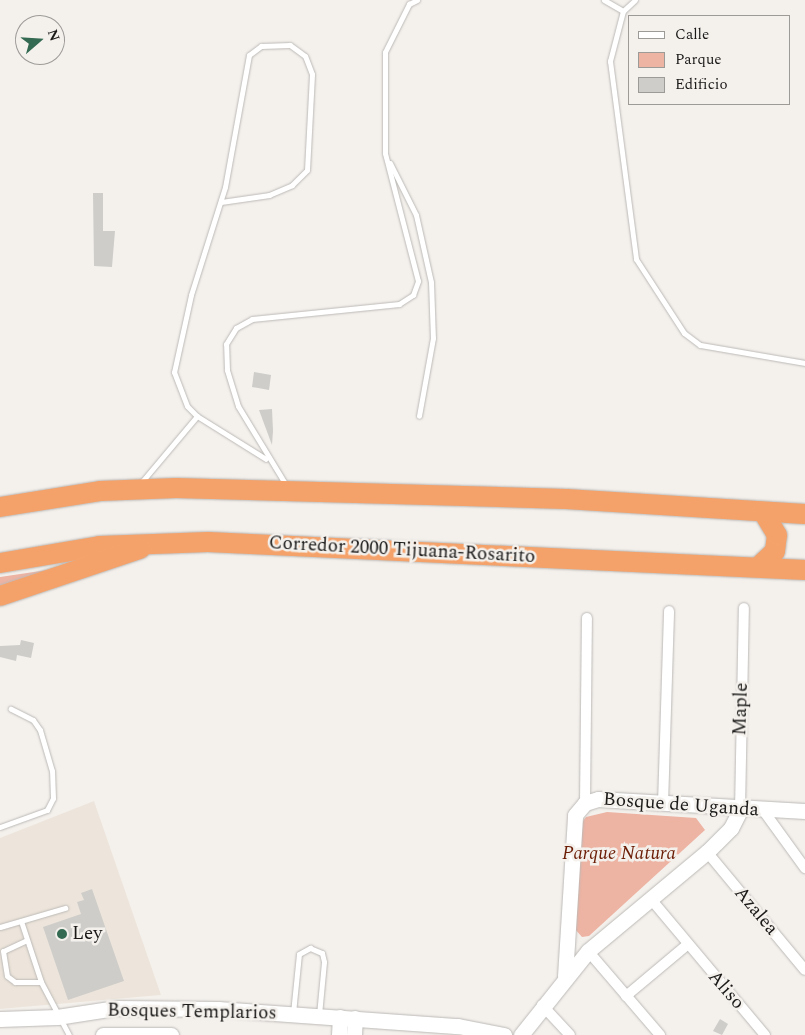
<!DOCTYPE html>
<style>
body{margin:0}
#map{position:relative;width:805px;height:1035px;overflow:hidden;background:#f4f1ed;font-family:Spectral,serif}
div>[style]{position:absolute}
.built>*{inset:0;background:#ede5db}
.green>*{inset:0;background:#edb3a3}
.building>*{inset:0;background:#cecdc9}
.roads{filter:drop-shadow(0 0 1px #bcb9b6) drop-shadow(0 0 1px #bcb9b6)}
.lane>*{height:5px;margin:-2.5px;padding:0 2.5px;transform-origin:2.5px;border-radius:2.5px;background:#fff}
.street>*{height:10px;margin:-5px;padding:0 5px;transform-origin:5px;border-radius:5px;background:#fff}
.secondary>*{height:15px;margin:-7.5px;padding:0 7.5px;transform-origin:7.5px;border-radius:7.5px;background:#fff}
.highway>*{height:20px;margin:-10px;padding:0 10px;transform-origin:10px;border-radius:10px;background:#f5a26a}
.dots>*{width:14px;height:14px;translate:-50% -50%;box-sizing:border-box;border:2px solid #f4f1ed;border-radius:50%}
span{translate:-50% -50%;white-space:nowrap;text-align:center;line-height:1.15;-webkit-text-stroke:5px #f4f1ed;paint-order:stroke}
.street-label{font-size:19px;color:#1b1a19}
.park-label{font-size:19px;color:#6b1d05;font-style:italic}
.poi-label{font-size:19px;color:#1b1a19}
.left{translate:0 -50%;text-align:left}
.legend{position:absolute;left:628px;top:15px;width:162px;height:90px;box-sizing:border-box;background:#f4f1ed;border:1px solid #9d9b98;margin:0;padding:6px 9px;list-style:none;font-size:15px;color:#1b1a19}
.legend li{display:flex;align-items:center;gap:10px;height:25px}
.legend b{width:25px;border:1px solid #9d9b98}
.north{position:absolute;left:15px;top:15px;width:50px;height:50px;box-sizing:border-box;background:#f4f1ed;border:1px solid #9d9b98;border-radius:50%;rotate:71deg;font-size:14px;font-weight:700;line-height:20px;text-align:center;color:#1b1a19}
.north::after{content:'';display:block;margin:auto;width:18px;height:22px;background:#336a51;clip-path:polygon(50% 0,100% 100%,50% 72%,0 100%)}
</style>
<div id="map">
<div class="built">
<div style="clip-path:polygon(94px 801px,161px 995px,0 1009px,0 838px)"></div>
</div>
<div class="green">
<div style="clip-path:polygon(81px 565px,0 593px,0 577px)"></div>
<div style="clip-path:polygon(607px 812px,696px 818px,705px 830px,589px 936px,582px 937px,574px 928px,579px 826px,586px 817px)"></div>
</div>
<div class="building">
<div style="clip-path:polygon(93px 193px,103px 193px,103px 231px,115px 231px,112px 267px,94px 266px)"></div>
<div style="clip-path:polygon(254px 372px,271px 375px,269px 390px,252px 387px)"></div>
<div style="clip-path:polygon(272px 409px,273px 431px,272px 445px,259px 410px)"></div>
<div style="clip-path:polygon(21px 640px,34px 643px,31px 658px,17px 655px,16px 661px,0 657px,0 646px,20px 645px)"></div>
<div style="clip-path:polygon(92px 889px,124px 981px,68px 1000px,43px 927px,81px 914px,77px 902px,84px 900px,81px 893px)"></div>
<div style="clip-path:polygon(720px 1019px,728px 1024px,722px 1035px,713px 1031px)"></div>
</div>
<div class="roads">
<div class="lane">
<div style="left:604px;top:0;width:22px;rotate:30deg"></div>
<div style="left:635px;top:0;width:16px;rotate:137deg"></div>
<div style="left:623px;top:11px;width:52px;rotate:104.6deg"></div>
<div style="left:610px;top:61px;width:200px;rotate:82.5deg"></div>
<div style="left:636px;top:259px;width:88px;rotate:57deg"></div>
<div style="left:684px;top:333px;width:20px;rotate:37deg"></div>
<div style="left:700px;top:345px;width:107px;rotate:9.7deg"></div>
<div style="left:390px;top:163px;width:58px;rotate:63.4deg"></div>
<div style="left:416px;top:215px;width:69px;rotate:77.4deg"></div>
<div style="left:431px;top:282px;width:56px;rotate:88deg"></div>
<div style="left:433px;top:338px;width:79px;rotate:100.2deg"></div>
<div style="left:221px;top:202px;width:49px;rotate:-8.3deg"></div>
<div style="left:269px;top:195px;width:25px;rotate:-23deg"></div>
<div style="left:292px;top:185px;width:21px;rotate:-45deg"></div>
<div style="left:307px;top:170px;width:96px;rotate:-87deg"></div>
<div style="left:312px;top:74px;width:19px;rotate:-111deg"></div>
<div style="left:305px;top:56px;width:19px;rotate:-144deg"></div>
<div style="left:290px;top:45px;width:29px;rotate:178deg"></div>
<div style="left:261px;top:46px;width:15px;rotate:143deg"></div>
<div style="left:249px;top:55px;width:134px;rotate:100.3deg"></div>
<div style="left:225px;top:187px;width:113px;rotate:107.5deg"></div>
<div style="left:191px;top:295px;width:79px;rotate:102.4deg"></div>
<div style="left:174px;top:372px;width:36px;rotate:69deg"></div>
<div style="left:187px;top:406px;width:14px;rotate:45deg"></div>
<div style="left:197px;top:416px;width:81px;rotate:31.9deg"></div>
<div style="left:140px;top:484px;width:89px;rotate:-50deg"></div>
<div style="left:286px;top:485px;width:92px;rotate:-121.3deg"></div>
<div style="left:238px;top:406px;width:38px;rotate:-107deg"></div>
<div style="left:227px;top:370px;width:26px;rotate:-92deg"></div>
<div style="left:226px;top:344px;width:19px;rotate:-58deg"></div>
<div style="left:236px;top:328px;width:18px;rotate:-29deg"></div>
<div style="left:252px;top:319px;width:148px;rotate:-5.8deg"></div>
<div style="left:399px;top:304px;width:17px;rotate:-33deg"></div>
<div style="left:413px;top:295px;width:15px;rotate:-70deg"></div>
<div style="left:418px;top:281px;width:132px;rotate:-104.5deg"></div>
<div style="left:385px;top:153px;width:101px;rotate:-90deg"></div>
<div style="left:385px;top:52px;width:54px;rotate:-63.4deg"></div>
<div style="left:409px;top:4px;width:9px;rotate:-27deg"></div>
<div style="left:0;top:827px;width:50px;rotate:-19.9deg"></div>
<div style="left:47px;top:810px;width:13px;rotate:-63deg"></div>
<div style="left:53px;top:798px;width:27px;rotate:-92deg"></div>
<div style="left:52px;top:771px;width:43px;rotate:-106.3deg"></div>
<div style="left:40px;top:730px;width:12px;rotate:-125deg"></div>
<div style="left:33px;top:720px;width:25px;rotate:-153deg"></div>
<div style="left:21px;top:921px;width:64px;rotate:71.8deg"></div>
<div style="left:41px;top:982px;width:60px;rotate:62.2deg"></div>
<div style="left:0;top:927px;width:68px;rotate:-16.3deg"></div>
<div style="left:27px;top:940px;width:26px;rotate:155deg"></div>
<div style="left:3px;top:951px;width:25px;rotate:81deg"></div>
<div style="left:7px;top:976px;width:10px;rotate:37deg"></div>
<div style="left:15px;top:982px;width:26px"></div>
<div style="left:293px;top:1013px;width:59px;rotate:-84.2deg"></div>
<div style="left:299px;top:954px;width:13px;rotate:-29deg"></div>
<div style="left:310px;top:948px;width:13px;rotate:23deg"></div>
<div style="left:322px;top:953px;width:9px;rotate:77deg"></div>
<div style="left:324px;top:962px;width:53px;rotate:95.4deg"></div>
</div>
<div class="street">
<div style="left:585px;top:803px;width:185px;rotate:-89.4deg"></div>
<div style="left:663px;top:804px;width:193px;rotate:-88.2deg"></div>
<div style="left:740px;top:810px;width:202px;rotate:-88.9deg"></div>
<div style="left:763px;top:810px;width:72px;rotate:54.1deg"></div>
<div style="left:707px;top:852px;width:153px;rotate:50.3deg"></div>
<div style="left:650px;top:898px;width:179px;rotate:50deg"></div>
<div style="left:588px;top:951px;width:111px;rotate:49.4deg"></div>
<div style="left:626px;top:996px;width:80px;rotate:-39.9deg"></div>
<div style="left:542px;top:1005px;width:41px;rotate:47deg"></div>
</div>
<div class="secondary">
<div style="left:565px;top:976px;width:161px;rotate:-86.4deg"></div>
<div style="left:575px;top:815px;width:16px;rotate:-50deg"></div>
<div style="left:585px;top:803px;width:14px;rotate:-17deg"></div>
<div style="left:598px;top:799px;width:207px;rotate:3.3deg"></div>
<div style="left:0;top:1019px;width:57px;rotate:-2deg"></div>
<div style="left:57px;top:1017px;width:60px;rotate:-8.7deg"></div>
<div style="left:116px;top:1008px;width:102px;rotate:0.6deg"></div>
<div style="left:218px;top:1009px;width:241px;rotate:4.1deg"></div>
<div style="left:458px;top:1026px;width:47px;rotate:11.1deg"></div>
<div style="left:103px;top:1035px;width:68px"></div>
<div style="left:339px;top:1035px;width:18px;rotate:-87deg"></div>
<div style="left:354px;top:1035px;width:17px;rotate:-87deg"></div>
<div style="left:521px;top:1035px;width:107px;rotate:-51.4deg"></div>
<div style="left:588px;top:951px;width:155px;rotate:-39.8deg"></div>
<div style="left:707px;top:852px;width:34px;rotate:-45deg"></div>
<div style="left:731px;top:828px;width:20px;rotate:-63deg"></div>
</div>
<div class="highway">
<div style="left:0;top:507px;width:101px;rotate:-9.1deg"></div>
<div style="left:100px;top:491px;width:76px;rotate:-2.3deg"></div>
<div style="left:176px;top:488px;width:390px;rotate:1.6deg"></div>
<div style="left:566px;top:499px;width:239px;rotate:3.6deg"></div>
<div style="left:0;top:563px;width:101px;rotate:-9.6deg"></div>
<div style="left:100px;top:546px;width:108px;rotate:-2.1deg"></div>
<div style="left:208px;top:542px;width:598px;rotate:2.69deg"></div>
<div style="left:758px;top:567px;width:23px;rotate:-43deg"></div>
<div style="left:775px;top:551px;width:16px;rotate:-83deg"></div>
<div style="left:777px;top:535px;width:27px;rotate:-121deg"></div>
<div style="left:0;top:596px;width:148px;rotate:-18.6deg"></div>
</div>
</div>
<div class="dots">
<div style="left:62px;top:934px;background:#336a51"></div>
</div>
<div class="street-label">
<span style="left:402px;top:550px;rotate:3deg">Corredor 2000 Tijuana-Rosarito</span>
<span style="left:741px;top:709px;rotate:-88deg">Maple</span>
<span style="left:681px;top:805px;rotate:4deg">Bosque de Uganda</span>
<span style="left:756px;top:911px;rotate:50deg">Azalea</span>
<span style="left:726px;top:990px;rotate:49deg">Aliso</span>
<span style="left:192px;top:1012px;rotate:1deg">Bosques Templarios</span>
</div>
<div class="park-label">
<span style="left:619px;top:854px">Parque Natura</span>
</div>
<div class="poi-label">
<span class="left" style="left:72px;top:934px">Ley</span>
</div>
<ul class="legend">
<li><b style="height:6px;background:#fff"></b>Calle</li>
<li><b style="height:14px;background:#edb3a3"></b>Parque</li>
<li><b style="height:14px;background:#cecdc9"></b>Edificio</li>
</ul>
<div class="north">N</div>
</div>
